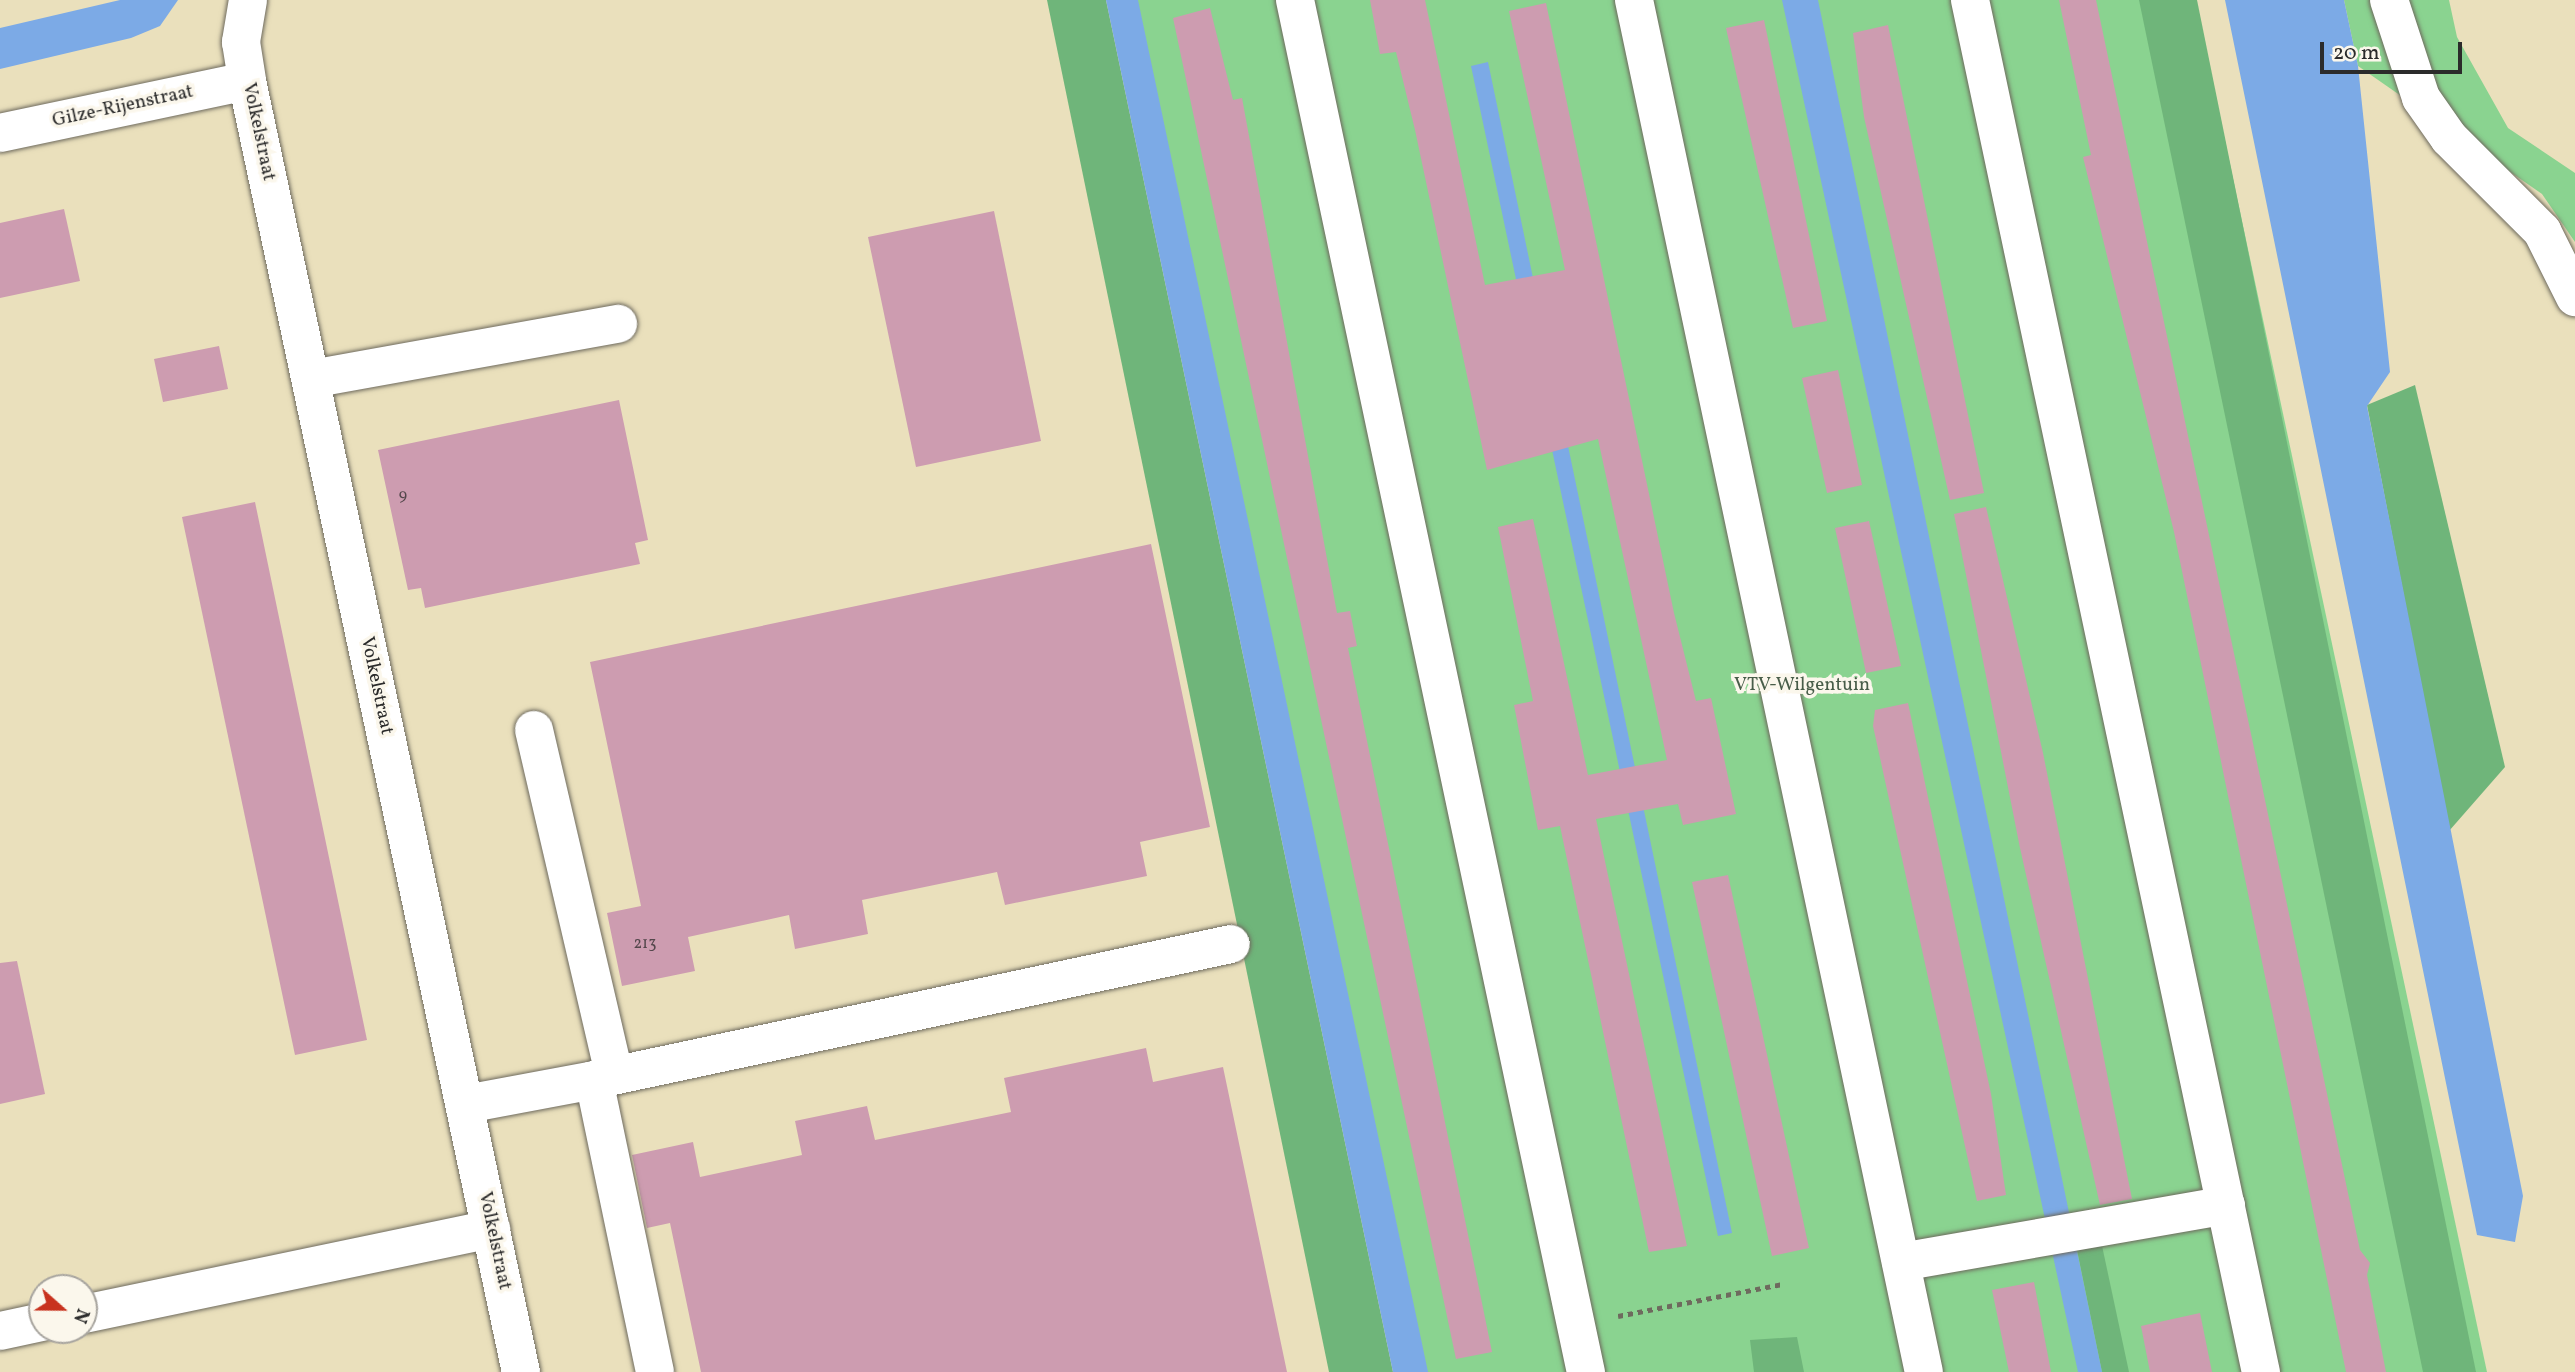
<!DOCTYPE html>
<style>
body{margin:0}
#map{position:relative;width:2575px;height:1372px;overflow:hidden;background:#eae0bc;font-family:Vollkorn,serif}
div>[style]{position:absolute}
.green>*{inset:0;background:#8ad390}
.forest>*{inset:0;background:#6fb57a}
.water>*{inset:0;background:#7caae6}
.building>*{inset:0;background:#cd9cb0}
.path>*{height:4.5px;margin-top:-2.25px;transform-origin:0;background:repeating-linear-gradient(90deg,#6e6a5e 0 5px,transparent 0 10px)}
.roads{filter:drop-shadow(0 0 2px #6e6a5e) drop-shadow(0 0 2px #6e6a5e)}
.minor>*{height:38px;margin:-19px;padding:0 19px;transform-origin:19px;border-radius:19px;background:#fff}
span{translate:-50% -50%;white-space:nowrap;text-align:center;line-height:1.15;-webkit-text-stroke:7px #fbf7ec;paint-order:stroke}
.number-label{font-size:16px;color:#54474c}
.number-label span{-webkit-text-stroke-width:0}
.street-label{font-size:19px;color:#2b2b2b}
.park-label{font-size:19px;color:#485d49}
.north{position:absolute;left:28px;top:1274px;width:70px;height:70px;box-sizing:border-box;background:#fbf7ec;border:2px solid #a8a59f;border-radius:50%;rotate:111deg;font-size:19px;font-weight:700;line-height:28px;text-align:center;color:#2b2b2b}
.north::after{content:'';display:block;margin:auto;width:24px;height:32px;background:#c8321e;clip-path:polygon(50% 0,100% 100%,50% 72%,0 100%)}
.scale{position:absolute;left:2320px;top:42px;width:142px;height:32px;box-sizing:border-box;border:4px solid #2b2b2b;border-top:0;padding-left:9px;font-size:21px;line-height:24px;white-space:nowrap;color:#2b2b2b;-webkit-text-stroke:5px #fbf7ec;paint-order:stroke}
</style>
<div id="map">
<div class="green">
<div style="clip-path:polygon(1117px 0,2195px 0,2487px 1372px,1410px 1372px)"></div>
<div style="clip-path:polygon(2344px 0,2449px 0,2457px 37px,2508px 128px,2575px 173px,2575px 242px,2542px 194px,2358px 66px)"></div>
</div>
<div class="forest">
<div style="clip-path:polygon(1047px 0,1106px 0,1393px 1372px,1329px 1372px)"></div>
<div style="clip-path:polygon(2139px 0,2197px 0,2476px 1372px,2423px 1372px)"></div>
<div style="clip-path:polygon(2415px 385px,2505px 767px,2449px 831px,2367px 405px)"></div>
<div style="clip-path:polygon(2101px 1241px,2129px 1372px,2102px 1372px,2076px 1245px)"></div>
<div style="clip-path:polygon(1797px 1337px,1804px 1372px,1754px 1372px,1750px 1340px)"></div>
</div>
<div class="water">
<div style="clip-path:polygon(120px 0,178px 0,160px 26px,131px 38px,0 69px,0 28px)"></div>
<div style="clip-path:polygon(1106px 0,1138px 0,1428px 1372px,1393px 1372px)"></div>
<div style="clip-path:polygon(1782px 0,1818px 0,2102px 1372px,2078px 1372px)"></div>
<div style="clip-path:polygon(2225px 0,2344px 0,2358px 66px,2390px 372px,2367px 406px,2523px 1196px,2515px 1242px,2477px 1235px)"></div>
<div style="clip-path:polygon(1488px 62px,1732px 1233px,1718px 1236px,1471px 66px)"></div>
</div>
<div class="building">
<div style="clip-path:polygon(1370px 0,1425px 0,1485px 285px,1565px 270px,1509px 11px,1546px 3px,1674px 613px,1696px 701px,1711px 698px,1736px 814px,1683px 825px,1678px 804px,1596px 819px,1687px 1246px,1649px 1252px,1560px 826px,1538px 830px,1514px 705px,1533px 701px,1498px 527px,1533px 519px,1588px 775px,1667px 760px,1598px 439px,1487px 470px,1415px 130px,1396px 52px,1380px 54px)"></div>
<div style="clip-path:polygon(2059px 0,2096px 0,2360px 1250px,2370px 1263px,2367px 1275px,2386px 1372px,2346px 1372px,2174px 532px,2083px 157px,2091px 155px)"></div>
<div style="clip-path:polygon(1210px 8px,1233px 100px,1242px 98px,1337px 613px,1350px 611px,1357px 646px,1348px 648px,1492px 1352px,1456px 1359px,1173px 18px)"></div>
<div style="clip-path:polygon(1764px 20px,1827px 321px,1793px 328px,1726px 28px)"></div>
<div style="clip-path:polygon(1888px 25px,1984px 493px,1950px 500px,1864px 117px,1853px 33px)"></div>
<div style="clip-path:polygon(64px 209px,80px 281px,0 298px,0 223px)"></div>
<div style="clip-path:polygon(994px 211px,1041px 441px,916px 467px,868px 237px)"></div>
<div style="clip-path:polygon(219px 346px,228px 389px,163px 402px,154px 359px)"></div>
<div style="clip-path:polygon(1838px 370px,1862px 485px,1827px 493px,1802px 378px)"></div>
<div style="clip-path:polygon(619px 400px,648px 540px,635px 543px,640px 564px,425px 608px,421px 588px,408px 590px,378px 450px)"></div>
<div style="clip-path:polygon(255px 502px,367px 1040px,295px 1055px,182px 517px)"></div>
<div style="clip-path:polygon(1986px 507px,2043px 753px,2132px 1199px,2100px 1205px,2020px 848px,1954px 514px)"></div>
<div style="clip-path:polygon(1869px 521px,1901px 666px,1866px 673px,1835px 528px)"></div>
<div style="clip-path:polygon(1151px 544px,1210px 827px,1140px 842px,1147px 876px,1005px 905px,997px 872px,862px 900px,868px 934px,795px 949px,789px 915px,688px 937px,695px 971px,622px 986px,607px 913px,641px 906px,590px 662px)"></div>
<div style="clip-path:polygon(1908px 703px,1991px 1094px,2006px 1195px,1977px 1201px,1873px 726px,1875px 710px)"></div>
<div style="clip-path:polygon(1728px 875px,1809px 1248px,1772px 1256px,1692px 882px)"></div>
<div style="clip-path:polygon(17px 961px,45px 1094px,0 1104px,0 963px)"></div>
<div style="clip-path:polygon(1146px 1048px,1153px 1082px,1223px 1067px,1287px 1372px,701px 1372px,670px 1223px,647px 1228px,632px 1155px,693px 1142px,700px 1177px,802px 1155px,795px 1121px,867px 1106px,875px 1140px,1011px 1112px,1004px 1078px)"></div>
<div style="clip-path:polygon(2034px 1282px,2051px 1372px,2009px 1372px,1992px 1290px)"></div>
<div style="clip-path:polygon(2200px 1313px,2212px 1372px,2150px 1372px,2141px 1326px)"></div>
</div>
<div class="path">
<div style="left:1618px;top:1316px;width:167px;rotate:-11deg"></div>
</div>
<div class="roads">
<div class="minor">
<div style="left:248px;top:0;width:43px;rotate:99.5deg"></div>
<div style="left:241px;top:42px;width:39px;rotate:81deg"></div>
<div style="left:247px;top:81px;width:1320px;rotate:78.02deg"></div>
<div style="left:1295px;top:0;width:1403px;rotate:78.03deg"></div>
<div style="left:1634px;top:0;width:1402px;rotate:78.07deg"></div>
<div style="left:1970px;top:0;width:1403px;rotate:78.03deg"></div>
<div style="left:2389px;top:0;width:103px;rotate:71.9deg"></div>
<div style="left:2421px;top:98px;width:49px;rotate:55deg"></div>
<div style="left:2449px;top:138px;width:132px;rotate:45deg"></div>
<div style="left:2542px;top:231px;width:74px;rotate:63.4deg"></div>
<div style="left:0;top:133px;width:252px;rotate:-11.9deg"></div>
<div style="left:311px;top:379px;width:312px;rotate:-10.2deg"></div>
<div style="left:534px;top:730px;width:354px;rotate:76.9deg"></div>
<div style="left:466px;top:1104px;width:130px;rotate:-10.6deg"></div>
<div style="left:1901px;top:1262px;width:330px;rotate:-9.9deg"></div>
<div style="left:84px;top:1314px;width:416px;rotate:-11.8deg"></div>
<div style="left:0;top:1331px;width:43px;rotate:-12.1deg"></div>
<div style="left:655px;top:1372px;width:298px;rotate:-101.8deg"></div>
<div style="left:594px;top:1080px;width:651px;rotate:-12.05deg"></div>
</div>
</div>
<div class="number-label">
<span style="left:403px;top:496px">9</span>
<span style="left:645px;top:944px">213</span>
</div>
<div class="street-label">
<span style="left:123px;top:107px;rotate:-12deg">Gilze-Rijenstraat</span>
<span style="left:258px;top:132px;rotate:78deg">Volkelstraat</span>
<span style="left:376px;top:686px;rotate:78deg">Volkelstraat</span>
<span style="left:494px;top:1241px;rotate:78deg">Volkelstraat</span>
</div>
<div class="park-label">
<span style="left:1802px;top:686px">VTV-Wilgentuin</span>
</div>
<div class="north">N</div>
<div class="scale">20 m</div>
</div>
